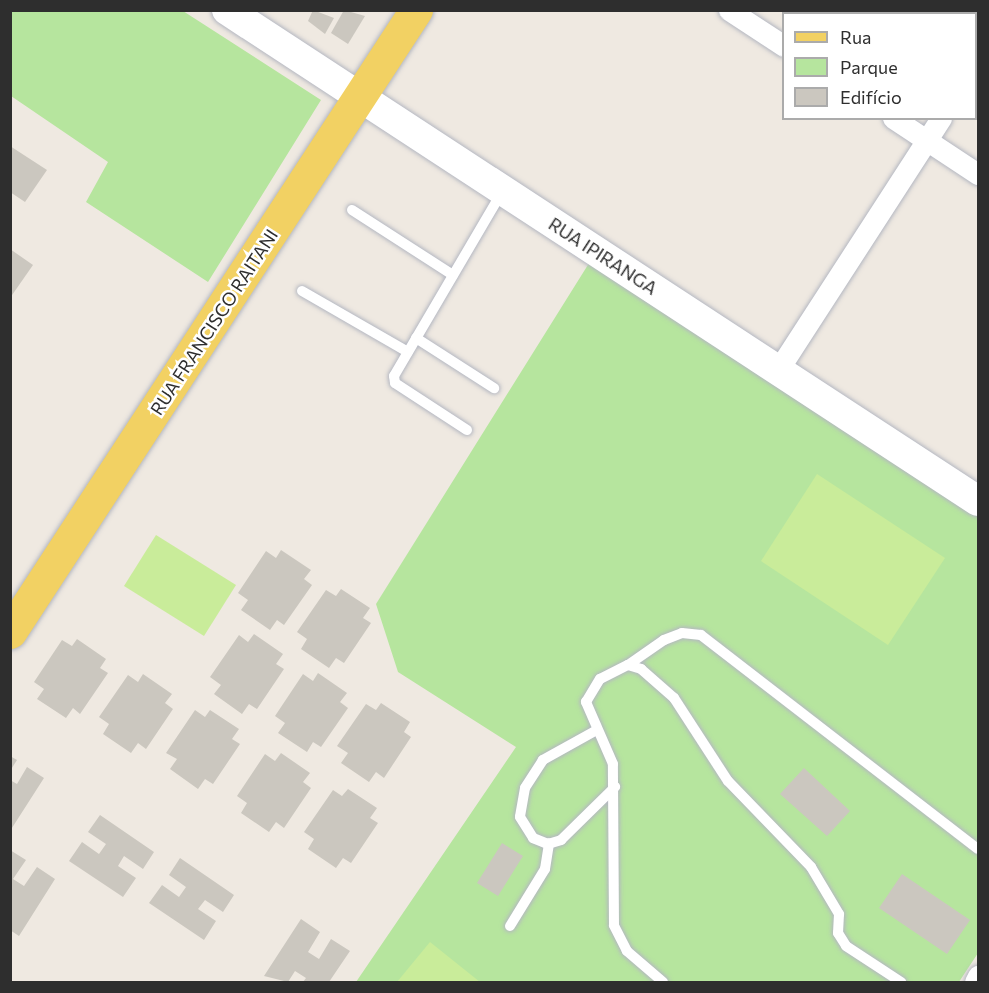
<!DOCTYPE html>
<meta charset="utf-8">
<style>
body{margin:0}
#map{position:relative;width:989px;height:993px;overflow:hidden;background:#efe9e1;font-family:Commissioner,sans-serif}
div>[style]{position:absolute}
.green>*{inset:0;background:#b6e59e}
.pitch>*{inset:0;background:#c9ec9a}
.building>*{inset:0;background:#cbc7bf}
.roads{filter:drop-shadow(0 0 2px #b4b7c1) drop-shadow(0 0 2px #b4b7c1)}
.lane>*{height:10px;margin:-5px;padding:0 5px;transform-origin:5px;border-radius:5px;background:#fff}
.street>*{height:21px;margin:-10.5px;padding:0 10.5px;transform-origin:10.5px;border-radius:10.5px;background:#fff}
.secondary>*{height:30px;margin:-15px;padding:0 15px;transform-origin:15px;border-radius:15px;background:#fff}
.primary>*{height:33px;margin:-16.5px;padding:0 16.5px;transform-origin:16.5px;border-radius:16.5px;background:#f2d163}
span{translate:-50% -50%;white-space:nowrap;text-align:center;line-height:1.15;-webkit-text-stroke:5px #fff;paint-order:stroke}
.street-label{font-size:18px;color:#2e2e2e}
.frame{position:absolute;inset:0;border:12px solid #2e2e2e;pointer-events:none}
.legend{position:absolute;left:782px;top:12px;width:195px;height:108px;box-sizing:border-box;background:#fff;border:2px solid #ababab;margin:0;padding:8px 10px;list-style:none;font-size:18px;color:#2e2e2e}
.legend li{display:flex;align-items:center;gap:12px;height:30px}
.legend b{width:30px;border:2px solid #ababab}
</style>
<div id="map">
<div class="green">
<div style="clip-path:polygon(10px 11px,183px 11px,321px 100px,208px 282px,86px 202px,108px 162px,11px 96px)"></div>
<div style="clip-path:polygon(591px 260px,978px 515px,978px 953px,959px 982px,356px 982px,516px 747px,398px 672px,376px 604px)"></div>
</div>
<div class="pitch">
<div style="clip-path:polygon(817px 474px,945px 558px,888px 645px,761px 561px)"></div>
<div style="clip-path:polygon(156px 535px,236px 585px,204px 636px,124px 586px)"></div>
<div style="clip-path:polygon(430px 942px,480px 982px,397px 982px)"></div>
</div>
<div class="building">
<div style="clip-path:polygon(313px 10px,334px 18px,325px 34px,308px 21px)"></div>
<div style="clip-path:polygon(344px 10px,365px 16px,348px 44px,331px 33px)"></div>
<div style="clip-path:polygon(10px 146px,47px 170px,25px 202px,10px 192px)"></div>
<div style="clip-path:polygon(10px 249px,33px 265px,10px 298px)"></div>
<div style="clip-path:polygon(281px 550px,311px 570px,304px 579px,312px 585px,284px 625px,277px 620px,270px 630px,241px 610px,248px 600px,238px 593px,266px 551px,276px 558px)"></div>
<div style="clip-path:polygon(341px 589px,370px 608px,363px 618px,371px 623px,344px 663px,336px 658px,329px 668px,301px 649px,307px 639px,297px 632px,326px 590px,336px 596px)"></div>
<div style="clip-path:polygon(254px 634px,283px 654px,276px 664px,284px 669px,257px 709px,249px 704px,242px 714px,214px 694px,221px 685px,210px 677px,239px 635px,248px 642px)"></div>
<div style="clip-path:polygon(77px 639px,106px 659px,100px 668px,108px 673px,80px 714px,73px 708px,66px 718px,37px 699px,44px 689px,34px 682px,62px 640px,72px 646px)"></div>
<div style="clip-path:polygon(318px 673px,347px 693px,340px 702px,348px 708px,321px 747px,313px 742px,307px 752px,278px 733px,285px 723px,275px 716px,303px 674px,313px 681px)"></div>
<div style="clip-path:polygon(143px 674px,172px 694px,165px 703px,173px 709px,146px 749px,138px 743px,131px 753px,103px 734px,109px 724px,99px 717px,128px 675px,138px 682px)"></div>
<div style="clip-path:polygon(381px 703px,410px 722px,404px 732px,411px 737px,384px 778px,376px 772px,369px 782px,341px 763px,348px 753px,337px 746px,366px 704px,376px 710px)"></div>
<div style="clip-path:polygon(195px 710px,205px 717px,210px 710px,239px 729px,232px 739px,240px 744px,213px 784px,205px 779px,198px 789px,170px 769px,177px 759px,166px 753px)"></div>
<div style="clip-path:polygon(281px 753px,310px 773px,303px 782px,311px 788px,284px 828px,276px 822px,269px 832px,241px 813px,247px 803px,237px 796px,265px 754px,275px 761px)"></div>
<div style="clip-path:polygon(10px 756px,17px 760px,10px 771px)"></div>
<div style="clip-path:polygon(27px 767px,44px 778px,10px 831px,10px 780px,17px 784px)"></div>
<div style="clip-path:polygon(804px 768px,850px 811px,827px 836px,780px 794px)"></div>
<div style="clip-path:polygon(348px 789px,377px 808px,370px 818px,378px 823px,351px 863px,343px 858px,336px 868px,308px 849px,314px 839px,304px 832px,333px 790px,342px 796px)"></div>
<div style="clip-path:polygon(100px 815px,154px 852px,143px 869px,124px 856px,118px 866px,136px 878px,123px 897px,69px 861px,82px 842px,99px 854px,106px 844px,88px 832px)"></div>
<div style="clip-path:polygon(502px 843px,523px 856px,498px 896px,477px 883px)"></div>
<div style="clip-path:polygon(10px 850px,26px 860px,13px 879px,24px 886px,37px 867px,55px 879px,19px 936px,10px 930px)"></div>
<div style="clip-path:polygon(180px 858px,234px 895px,223px 912px,205px 900px,198px 909px,216px 921px,204px 940px,149px 903px,162px 885px,179px 897px,186px 887px,169px 875px)"></div>
<div style="clip-path:polygon(902px 874px,970px 920px,947px 954px,879px 908px)"></div>
<div style="clip-path:polygon(301px 919px,320px 932px,308px 952px,319px 959px,331px 939px,350px 951px,329px 982px,303px 982px,306px 978px,295px 971px,288px 982px,264px 976px)"></div>
</div>
<div class="roads">
<div class="lane">
<div style="left:352px;top:210px;width:120px;rotate:32.8deg"></div>
<div style="left:302px;top:291px;width:122px;rotate:29.9deg"></div>
<div style="left:416px;top:338px;width:93px;rotate:32.7deg"></div>
<div style="left:467px;top:430px;width:86px;rotate:-146.9deg"></div>
<div style="left:395px;top:383px;width:7px;rotate:-98deg"></div>
<div style="left:394px;top:376px;width:213px;rotate:-59.6deg"></div>
<div style="left:628px;top:665px;width:44px;rotate:-34.8deg"></div>
<div style="left:664px;top:640px;width:19px;rotate:-21deg"></div>
<div style="left:682px;top:633px;width:19px;rotate:6deg"></div>
<div style="left:701px;top:635px;width:350px;rotate:37.7deg"></div>
<div style="left:595px;top:731px;width:60px;rotate:150.9deg"></div>
<div style="left:543px;top:760px;width:33px;rotate:123deg"></div>
<div style="left:525px;top:788px;width:29px;rotate:100deg"></div>
<div style="left:520px;top:817px;width:25px;rotate:58deg"></div>
<div style="left:533px;top:838px;width:16px;rotate:22deg"></div>
<div style="left:548px;top:844px;width:14px;rotate:-17deg"></div>
<div style="left:561px;top:840px;width:76px;rotate:-44.5deg"></div>
<div style="left:510px;top:926px;width:67px;rotate:-58.4deg"></div>
<div style="left:545px;top:869px;width:26px;rotate:-81deg"></div>
<div style="left:663px;top:982px;width:48px;rotate:-139.3deg"></div>
<div style="left:627px;top:951px;width:29px;rotate:-117deg"></div>
<div style="left:614px;top:925px;width:161px;rotate:-90.4deg"></div>
<div style="left:613px;top:764px;width:68px;rotate:-113.5deg"></div>
<div style="left:586px;top:702px;width:27px;rotate:-59deg"></div>
<div style="left:600px;top:679px;width:31px;rotate:-27deg"></div>
<div style="left:628px;top:665px;width:14px;rotate:17deg"></div>
<div style="left:641px;top:669px;width:44px;rotate:41.3deg"></div>
<div style="left:674px;top:698px;width:99px;rotate:57deg"></div>
<div style="left:728px;top:781px;width:120px;rotate:46deg"></div>
<div style="left:811px;top:867px;width:55px;rotate:59.2deg"></div>
<div style="left:839px;top:914px;width:19px;rotate:93deg"></div>
<div style="left:838px;top:933px;width:15px;rotate:58deg"></div>
<div style="left:846px;top:946px;width:66px;rotate:33.2deg"></div>
</div>
<div class="street">
<div style="left:729px;top:10px;width:66px;rotate:33.2deg"></div>
<div style="left:976px;top:66px;width:4px;rotate:-63deg"></div>
<div style="left:893px;top:118px;width:102px;rotate:33.4deg"></div>
<div style="left:778px;top:370px;width:300px;rotate:-57.1deg"></div>
<div style="left:975px;top:982px;width:7px;rotate:-63deg"></div>
</div>
<div class="secondary">
<div style="left:227px;top:10px;width:897px;rotate:33.18deg"></div>
</div>
<div class="primary">
<div style="left:10px;top:632px;width:743px;rotate:-56.87deg"></div>
</div>
</div>
<div class="street-label">
<span style="left:603px;top:256px;rotate:33deg">RUA IPIRANGA</span>
<span style="left:214px;top:322px;rotate:-57deg">RUA FRANCISCO RAITANI</span>
</div>
<div class="frame"></div>
<ul class="legend">
<li><b style="height:8px;background:#f2d163"></b>Rua</li>
<li><b style="height:16px;background:#b6e59e"></b>Parque</li>
<li><b style="height:16px;background:#cbc7bf"></b>Edifício</li>
</ul>
</div>
